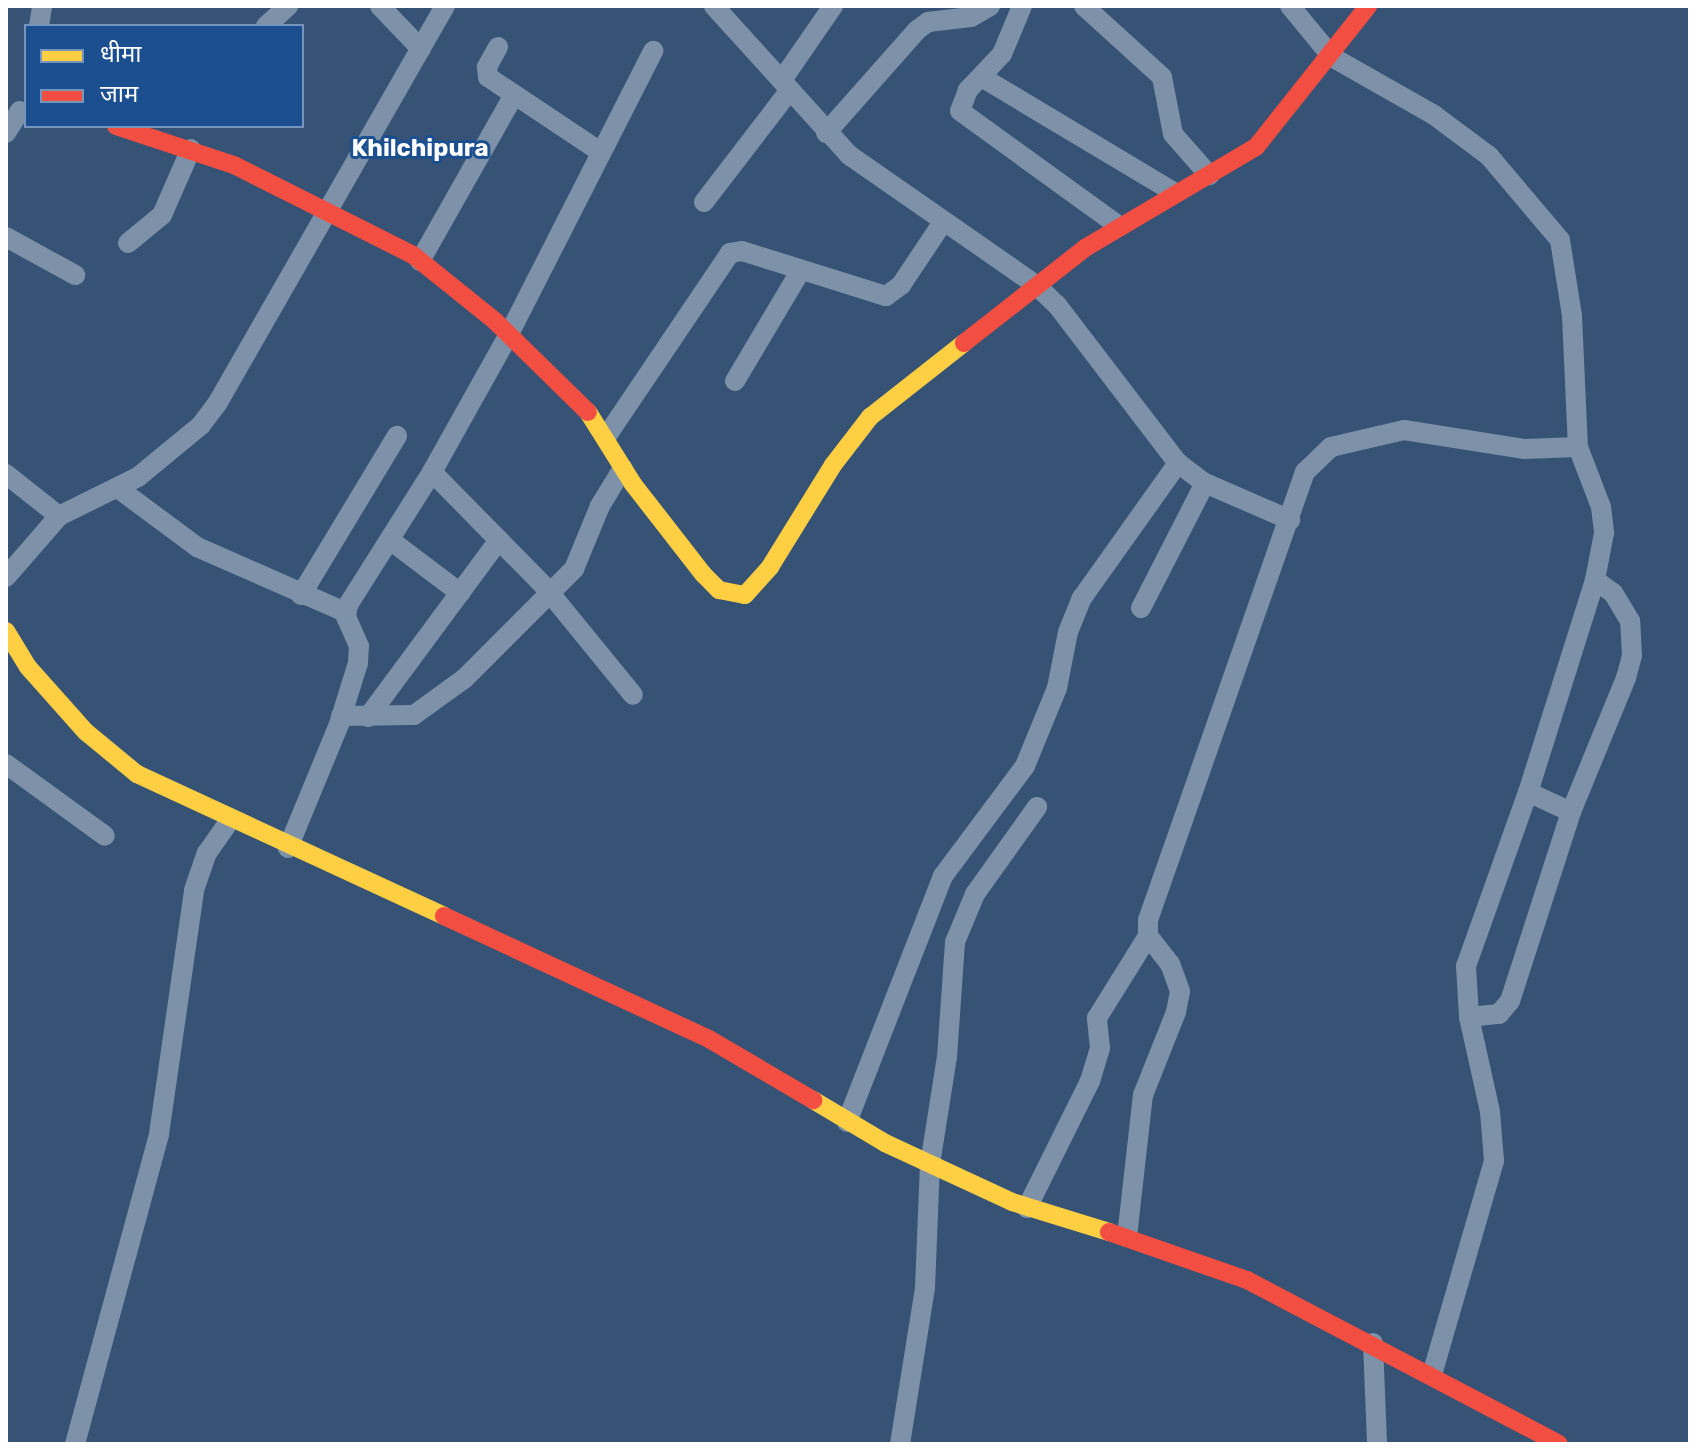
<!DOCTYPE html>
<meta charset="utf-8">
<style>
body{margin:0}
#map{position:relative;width:1696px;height:1450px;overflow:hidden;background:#365274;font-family:Rubik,"Noto Sans Devanagari",sans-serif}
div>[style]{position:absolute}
.street>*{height:20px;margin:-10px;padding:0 10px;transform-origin:10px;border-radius:10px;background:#7d92a8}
.slow>*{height:18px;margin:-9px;padding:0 9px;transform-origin:9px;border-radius:9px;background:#ffcf43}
.jam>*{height:18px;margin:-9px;padding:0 9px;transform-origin:9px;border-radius:9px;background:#f24e42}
span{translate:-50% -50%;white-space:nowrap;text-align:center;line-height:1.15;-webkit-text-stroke:6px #1b4f8f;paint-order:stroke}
.quarter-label{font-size:24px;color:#fff;font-weight:700}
.frame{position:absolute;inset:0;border:8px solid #fff;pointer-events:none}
.legend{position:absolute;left:24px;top:24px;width:280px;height:104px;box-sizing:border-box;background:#1b4f8f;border:2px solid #7695bc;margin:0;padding:10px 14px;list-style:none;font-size:24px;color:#fff}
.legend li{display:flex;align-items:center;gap:16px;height:40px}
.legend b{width:40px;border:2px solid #7695bc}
</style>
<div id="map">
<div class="street">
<div style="left:380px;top:6px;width:59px;rotate:46.4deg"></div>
<div style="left:714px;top:6px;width:201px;rotate:47.8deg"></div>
<div style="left:849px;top:155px;width:228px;rotate:34.8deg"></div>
<div style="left:1036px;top:285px;width:29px;rotate:44deg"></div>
<div style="left:1057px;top:305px;width:199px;rotate:52.6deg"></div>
<div style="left:1178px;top:463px;width:34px;rotate:37deg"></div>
<div style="left:1205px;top:483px;width:93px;rotate:23.5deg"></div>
<div style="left:1022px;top:6px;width:52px;rotate:112.6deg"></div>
<div style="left:1002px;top:54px;width:50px;rotate:133.4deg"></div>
<div style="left:968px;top:90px;width:22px;rotate:111deg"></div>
<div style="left:960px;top:111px;width:196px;rotate:35.9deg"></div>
<div style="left:1084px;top:6px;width:105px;rotate:42.3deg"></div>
<div style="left:1162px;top:77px;width:58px;rotate:79.1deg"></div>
<div style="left:1173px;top:134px;width:55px;rotate:48.7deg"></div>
<div style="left:1290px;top:6px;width:66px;rotate:50.5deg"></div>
<div style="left:1332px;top:57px;width:117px;rotate:29.6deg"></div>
<div style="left:1434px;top:115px;width:69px;rotate:36.7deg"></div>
<div style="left:1489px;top:156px;width:110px;rotate:49.8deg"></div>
<div style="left:1560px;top:240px;width:77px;rotate:81deg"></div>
<div style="left:1572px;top:316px;width:131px;rotate:87.4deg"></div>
<div style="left:1578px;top:447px;width:64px;rotate:69deg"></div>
<div style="left:1601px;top:507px;width:26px;rotate:83deg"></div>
<div style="left:1604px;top:533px;width:48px;rotate:100.8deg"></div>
<div style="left:1595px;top:580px;width:222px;rotate:107.5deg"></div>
<div style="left:1528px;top:792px;width:185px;rotate:109.6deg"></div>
<div style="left:1466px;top:966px;width:51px;rotate:86.6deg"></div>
<div style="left:1469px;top:1017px;width:97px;rotate:77.5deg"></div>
<div style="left:1490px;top:1112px;width:49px;rotate:85.3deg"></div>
<div style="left:1494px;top:1161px;width:222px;rotate:106.2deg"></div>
<div style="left:39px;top:26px;width:20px;rotate:-81deg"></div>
<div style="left:266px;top:26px;width:30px;rotate:-42deg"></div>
<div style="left:498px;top:47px;width:23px;rotate:119deg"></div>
<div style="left:487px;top:67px;width:10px;rotate:84deg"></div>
<div style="left:488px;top:77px;width:133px;rotate:33.7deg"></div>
<div style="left:983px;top:78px;width:224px;rotate:30.9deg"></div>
<div style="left:782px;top:80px;width:90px;rotate:-55.4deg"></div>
<div style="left:6px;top:133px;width:26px;rotate:-58deg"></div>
<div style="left:826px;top:133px;width:137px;rotate:-48.5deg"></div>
<div style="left:917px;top:30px;width:14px;rotate:-36deg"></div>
<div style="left:928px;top:22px;width:43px;rotate:-6.6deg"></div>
<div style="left:971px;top:17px;width:22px;rotate:-30deg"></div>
<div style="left:704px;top:202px;width:141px;rotate:-52.5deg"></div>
<div style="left:6px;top:237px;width:79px;rotate:28.8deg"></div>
<div style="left:128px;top:243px;width:44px;rotate:-39.5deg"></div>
<div style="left:162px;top:215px;width:72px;rotate:-66.3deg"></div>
<div style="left:420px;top:261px;width:191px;rotate:-60.5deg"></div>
<div style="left:735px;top:381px;width:129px;rotate:-59.3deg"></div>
<div style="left:606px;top:437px;width:222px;rotate:-56deg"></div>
<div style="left:730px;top:253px;width:12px;rotate:-9deg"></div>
<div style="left:742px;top:251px;width:151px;rotate:17.4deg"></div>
<div style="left:886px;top:296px;width:19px;rotate:-36deg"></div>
<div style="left:901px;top:285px;width:76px;rotate:-56.3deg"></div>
<div style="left:432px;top:472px;width:161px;rotate:45.5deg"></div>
<div style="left:545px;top:587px;width:139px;rotate:50.8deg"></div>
<div style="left:6px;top:474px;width:68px;rotate:38.4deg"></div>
<div style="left:119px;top:489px;width:97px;rotate:36.6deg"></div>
<div style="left:197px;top:547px;width:162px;rotate:23.7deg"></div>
<div style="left:390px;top:540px;width:88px;rotate:37.1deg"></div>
<div style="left:6px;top:577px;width:81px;rotate:-49deg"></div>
<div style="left:59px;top:516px;width:88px;rotate:-26.3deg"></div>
<div style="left:138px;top:477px;width:82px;rotate:-39.5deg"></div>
<div style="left:201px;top:425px;width:26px;rotate:-53deg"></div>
<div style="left:217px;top:404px;width:459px;rotate:-60.2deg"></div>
<div style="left:301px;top:595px;width:186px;rotate:-58.9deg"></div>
<div style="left:1141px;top:608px;width:140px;rotate:-62.9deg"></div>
<div style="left:341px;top:716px;width:73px;rotate:-0.8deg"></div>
<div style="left:414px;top:715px;width:62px;rotate:-35.8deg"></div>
<div style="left:464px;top:679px;width:156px;rotate:-45deg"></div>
<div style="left:574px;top:569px;width:68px;rotate:-67.6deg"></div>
<div style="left:600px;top:506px;width:44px;rotate:-58.8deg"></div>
<div style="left:368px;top:717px;width:220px;rotate:-53.5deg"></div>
<div style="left:6px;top:764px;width:122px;rotate:36deg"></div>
<div style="left:1528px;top:792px;width:47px;rotate:24.9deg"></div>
<div style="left:288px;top:848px;width:134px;rotate:-67.6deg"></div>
<div style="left:339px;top:724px;width:64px;rotate:-72.7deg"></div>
<div style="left:358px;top:663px;width:17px;rotate:-87deg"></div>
<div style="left:359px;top:646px;width:32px;rotate:-114deg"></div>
<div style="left:346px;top:617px;width:12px;rotate:-81deg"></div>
<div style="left:348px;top:605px;width:157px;rotate:-57.7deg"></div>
<div style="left:432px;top:472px;width:158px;rotate:-60.8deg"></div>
<div style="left:509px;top:334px;width:318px;rotate:-63deg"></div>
<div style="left:1469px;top:1017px;width:30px;rotate:-6deg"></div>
<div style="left:1499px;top:1014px;width:17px;rotate:-50deg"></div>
<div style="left:1510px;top:1001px;width:199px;rotate:-72.1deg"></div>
<div style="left:1571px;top:812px;width:145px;rotate:-67.7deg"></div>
<div style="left:1626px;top:678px;width:23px;rotate:-75deg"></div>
<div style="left:1632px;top:656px;width:35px;rotate:-93deg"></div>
<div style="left:1630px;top:621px;width:33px;rotate:-121deg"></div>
<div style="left:1613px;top:593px;width:22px;rotate:-144deg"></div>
<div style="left:847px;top:1122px;width:264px;rotate:-68.7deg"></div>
<div style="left:943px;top:876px;width:137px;rotate:-53.3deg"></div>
<div style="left:1025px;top:766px;width:84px;rotate:-67.7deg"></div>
<div style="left:1057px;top:688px;width:57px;rotate:-78.9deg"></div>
<div style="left:1068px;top:632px;width:37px;rotate:-68deg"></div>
<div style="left:1082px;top:598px;width:166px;rotate:-54.6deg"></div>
<div style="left:1027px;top:1208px;width:142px;rotate:-63.6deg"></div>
<div style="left:1090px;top:1081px;width:34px;rotate:-73deg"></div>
<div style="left:1100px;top:1048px;width:30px;rotate:-96deg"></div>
<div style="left:1097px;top:1018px;width:97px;rotate:-58.1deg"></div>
<div style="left:1127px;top:1237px;width:143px;rotate:-83.6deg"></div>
<div style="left:1143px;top:1095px;width:89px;rotate:-68.3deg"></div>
<div style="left:1176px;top:1012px;width:21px;rotate:-79deg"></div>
<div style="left:1180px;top:991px;width:29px;rotate:-110deg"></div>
<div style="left:1170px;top:964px;width:36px;rotate:-128deg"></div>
<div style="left:1148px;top:936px;width:16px;rotate:-90deg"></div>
<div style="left:1148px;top:920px;width:475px;rotate:-70.7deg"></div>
<div style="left:1305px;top:472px;width:36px;rotate:-44deg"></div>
<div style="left:1331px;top:447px;width:75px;rotate:-13.1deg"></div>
<div style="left:1404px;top:430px;width:121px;rotate:9deg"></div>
<div style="left:1524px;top:449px;width:54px;rotate:-2.1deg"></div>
<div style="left:1373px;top:1343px;width:101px;rotate:87.7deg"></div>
<div style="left:75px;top:1444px;width:321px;rotate:-74.8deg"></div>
<div style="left:159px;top:1134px;width:246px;rotate:-81.8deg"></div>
<div style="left:194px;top:890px;width:39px;rotate:-71deg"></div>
<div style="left:207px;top:853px;width:38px;rotate:-55deg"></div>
<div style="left:900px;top:1444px;width:158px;rotate:-80.9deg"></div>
<div style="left:925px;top:1288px;width:124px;rotate:-87.7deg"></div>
<div style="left:930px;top:1164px;width:108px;rotate:-81deg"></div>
<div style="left:947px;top:1057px;width:115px;rotate:-86deg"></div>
<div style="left:955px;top:942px;width:52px;rotate:-67.4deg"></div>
<div style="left:975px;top:894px;width:107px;rotate:-54.5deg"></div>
</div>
<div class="slow">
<div style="left:588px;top:412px;width:85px;rotate:58deg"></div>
<div style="left:633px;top:484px;width:114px;rotate:52.1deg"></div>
<div style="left:703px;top:574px;width:23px;rotate:45deg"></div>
<div style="left:719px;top:590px;width:26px;rotate:11deg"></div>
<div style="left:745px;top:595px;width:38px;rotate:-48deg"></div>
<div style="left:770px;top:567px;width:120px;rotate:-58.3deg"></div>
<div style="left:833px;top:465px;width:61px;rotate:-52.4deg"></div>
<div style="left:870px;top:417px;width:120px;rotate:-38.2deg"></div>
<div style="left:6px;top:631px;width:42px;rotate:58.6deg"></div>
<div style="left:28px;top:667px;width:87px;rotate:48.3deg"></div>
<div style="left:86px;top:732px;width:66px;rotate:39.5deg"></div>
<div style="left:137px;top:774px;width:338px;rotate:24.8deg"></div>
<div style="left:813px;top:1100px;width:84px;rotate:30.8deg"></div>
<div style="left:885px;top:1143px;width:140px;rotate:24.9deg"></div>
<div style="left:1012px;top:1202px;width:102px;rotate:17.2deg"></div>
</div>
<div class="jam">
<div style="left:116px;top:126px;width:124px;rotate:18.3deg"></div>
<div style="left:234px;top:165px;width:200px;rotate:26.7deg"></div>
<div style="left:413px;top:255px;width:105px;rotate:38.8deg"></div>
<div style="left:495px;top:321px;width:130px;rotate:44.4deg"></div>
<div style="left:964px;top:343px;width:154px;rotate:-38.1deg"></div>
<div style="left:1085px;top:248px;width:199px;rotate:-30.6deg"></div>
<div style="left:1256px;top:147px;width:180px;rotate:-51.5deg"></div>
<div style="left:444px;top:916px;width:292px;rotate:24.9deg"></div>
<div style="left:709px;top:1039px;width:121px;rotate:30.4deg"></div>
<div style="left:1109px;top:1232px;width:146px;rotate:19.2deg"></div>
<div style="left:1247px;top:1280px;width:352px;rotate:27.7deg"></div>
</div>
<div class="quarter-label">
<span style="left:420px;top:149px">Khilchipura</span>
</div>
<div class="frame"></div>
<ul class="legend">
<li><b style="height:10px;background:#ffcf43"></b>धीमा</li>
<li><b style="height:10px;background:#f24e42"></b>जाम</li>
</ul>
</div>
